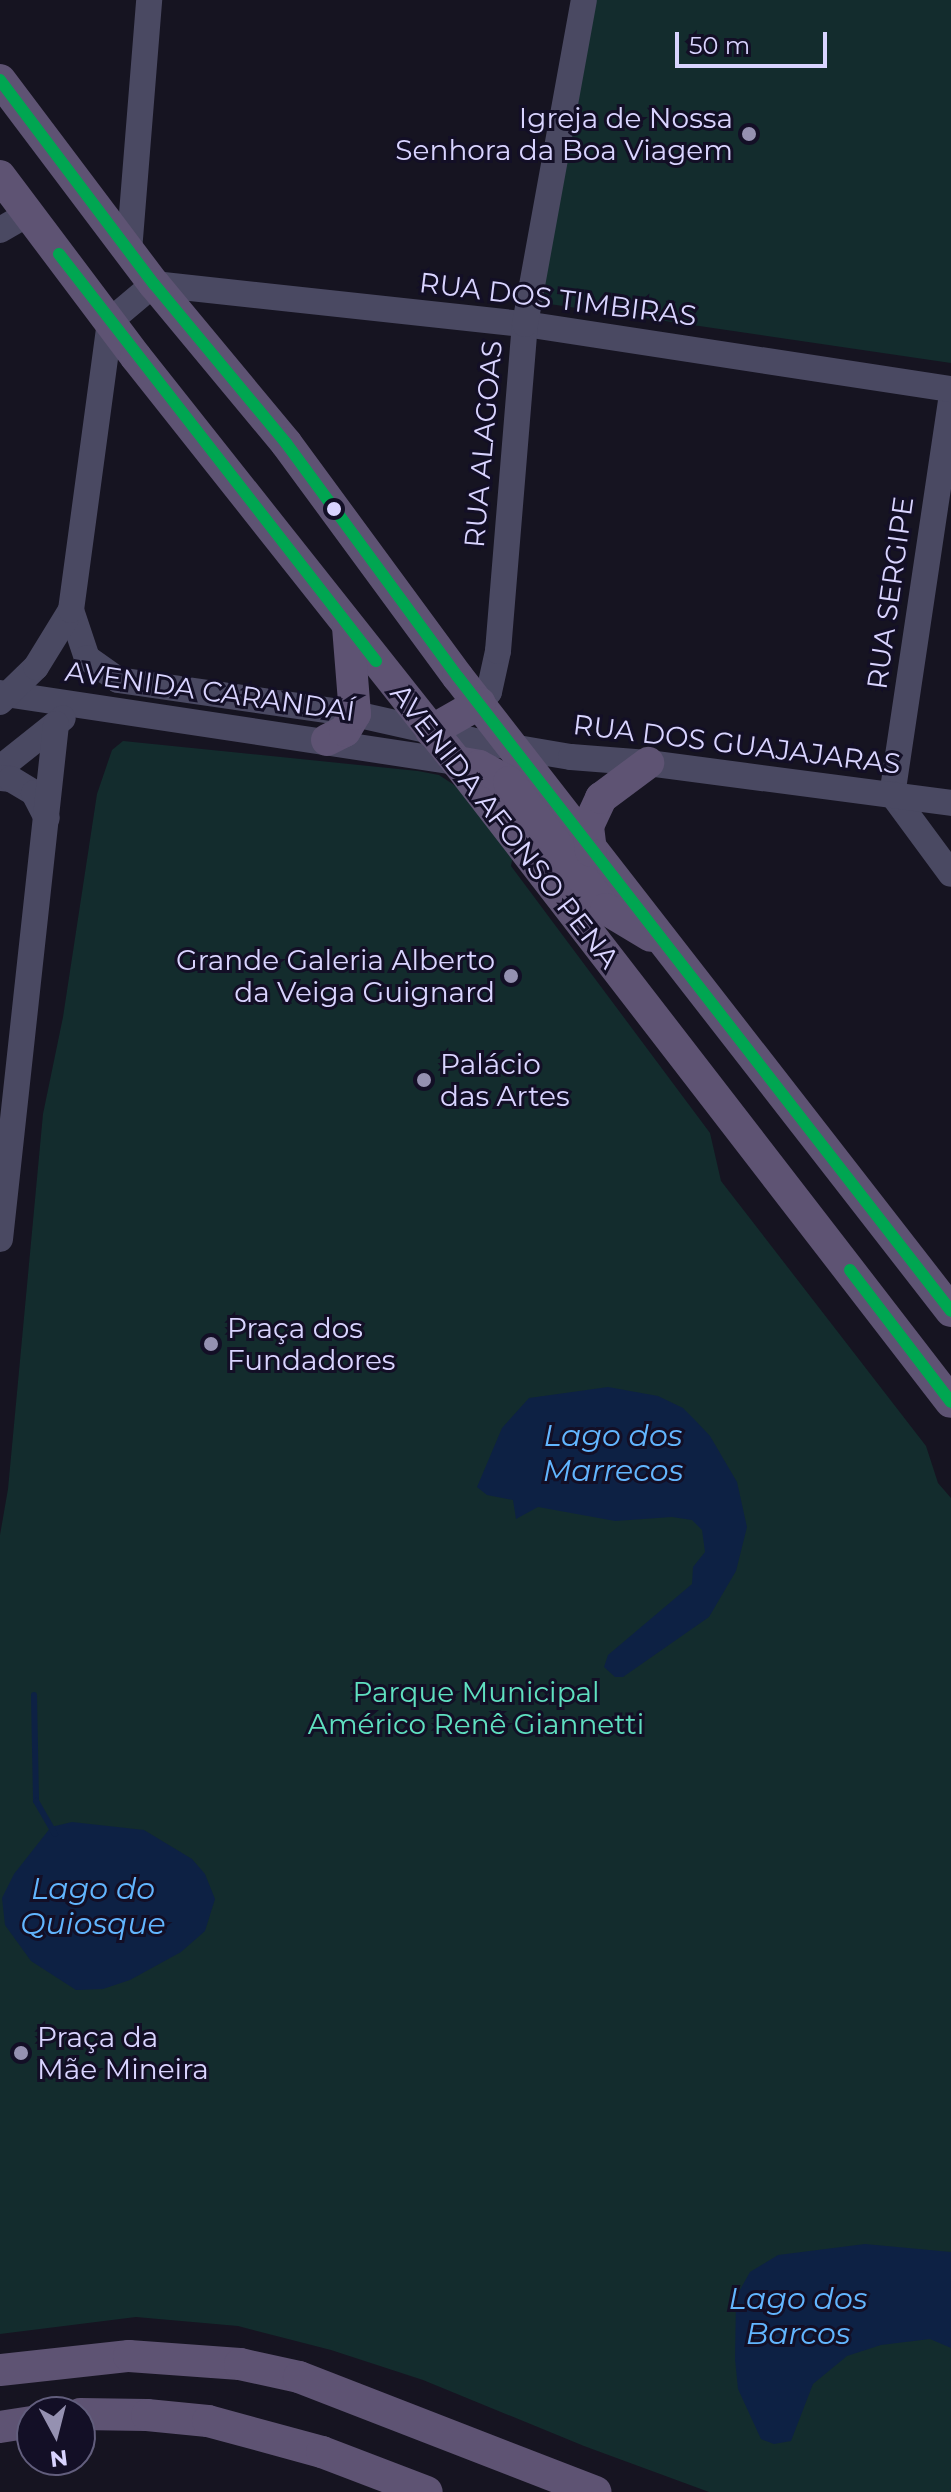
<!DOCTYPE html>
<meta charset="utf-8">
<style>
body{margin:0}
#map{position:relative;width:951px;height:2492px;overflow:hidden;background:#161421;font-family:Montserrat,sans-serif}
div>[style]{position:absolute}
.green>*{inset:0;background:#132c2d}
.water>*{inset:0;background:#0d2144}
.stream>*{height:6px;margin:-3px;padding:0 3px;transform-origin:3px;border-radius:3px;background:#0d2144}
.minor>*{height:26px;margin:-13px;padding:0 13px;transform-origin:13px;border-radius:13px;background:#4a4962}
.major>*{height:32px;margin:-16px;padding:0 16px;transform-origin:16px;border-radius:16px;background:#5e5373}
.bus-1>*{height:12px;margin:-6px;padding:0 6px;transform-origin:6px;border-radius:6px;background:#00a651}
.dots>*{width:22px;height:22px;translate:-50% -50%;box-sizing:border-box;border:4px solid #130f26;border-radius:50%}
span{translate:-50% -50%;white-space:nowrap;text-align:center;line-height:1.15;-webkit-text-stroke:6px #130f26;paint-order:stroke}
.poi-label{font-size:28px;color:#d9d4ff}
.right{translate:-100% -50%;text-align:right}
.left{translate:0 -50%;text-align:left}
.street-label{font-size:28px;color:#d9d4ff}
.park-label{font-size:28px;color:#5fe0c0}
.water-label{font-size:30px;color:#62b6ff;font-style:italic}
.north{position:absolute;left:16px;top:2396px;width:80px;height:80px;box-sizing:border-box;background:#130f26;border:2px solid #625e7d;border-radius:50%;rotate:173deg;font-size:22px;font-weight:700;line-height:32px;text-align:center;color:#d9d4ff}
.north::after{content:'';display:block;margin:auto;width:28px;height:36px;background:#9591b1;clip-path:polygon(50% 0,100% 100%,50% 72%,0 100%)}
.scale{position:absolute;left:675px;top:32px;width:152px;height:36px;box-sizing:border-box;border:4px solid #d9d4ff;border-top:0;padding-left:10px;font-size:24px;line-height:28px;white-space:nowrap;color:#d9d4ff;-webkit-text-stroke:6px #130f26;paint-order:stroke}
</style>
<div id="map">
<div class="green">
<div style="clip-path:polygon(584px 0,951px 0,951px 363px,529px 301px)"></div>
<div style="clip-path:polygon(123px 741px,418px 771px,439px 775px,471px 796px,514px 850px,511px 866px,710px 1133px,721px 1181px,926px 1446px,938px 1483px,951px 1498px,951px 2492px,709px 2492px,584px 2446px,423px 2380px,331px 2350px,238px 2326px,136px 2317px,0 2334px,0 1535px,8px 1489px,43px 1114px,63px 1017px,97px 794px,112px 750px)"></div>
</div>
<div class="water">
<div style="clip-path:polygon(608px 1387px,658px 1396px,683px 1408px,693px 1418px,710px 1436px,737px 1482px,747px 1527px,736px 1571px,709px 1617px,623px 1677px,615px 1677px,604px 1667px,608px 1655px,692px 1584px,693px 1567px,705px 1552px,702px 1530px,692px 1520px,672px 1517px,615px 1521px,538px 1507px,516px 1519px,513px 1500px,487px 1495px,477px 1487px,502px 1428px,529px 1398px)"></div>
<div style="clip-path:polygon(72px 1822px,144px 1830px,192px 1859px,205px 1874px,215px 1899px,205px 1931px,181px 1952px,130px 1980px,103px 1989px,76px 1990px,31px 1961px,5px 1925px,2px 1898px,14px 1874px,51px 1827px)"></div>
<div style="clip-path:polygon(865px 2244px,951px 2252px,951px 2348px,930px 2339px,881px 2345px,847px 2356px,813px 2384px,791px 2441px,774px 2444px,761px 2439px,738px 2389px,735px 2359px,736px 2297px,750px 2272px,778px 2255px)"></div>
</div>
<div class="stream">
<div style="left:34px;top:1695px;width:106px;rotate:88.9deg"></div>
<div style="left:36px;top:1801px;width:38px;rotate:60deg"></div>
</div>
<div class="minor">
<div style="left:0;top:230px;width:34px;rotate:-30deg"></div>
<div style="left:129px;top:251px;width:252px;rotate:-85.4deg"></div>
<div style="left:951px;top:401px;width:397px;rotate:98.5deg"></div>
<div style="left:892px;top:794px;width:99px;rotate:53.6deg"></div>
<div style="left:71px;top:610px;width:51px;rotate:71.6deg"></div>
<div style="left:87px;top:658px;width:38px;rotate:35deg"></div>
<div style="left:118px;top:680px;width:239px;rotate:8.2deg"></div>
<div style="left:355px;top:714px;width:118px;rotate:12.7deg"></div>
<div style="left:470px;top:740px;width:102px;rotate:9.6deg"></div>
<div style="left:571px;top:757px;width:77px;rotate:4.5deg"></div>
<div style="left:648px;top:763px;width:306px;rotate:7.5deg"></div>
<div style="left:0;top:693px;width:462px;rotate:8.6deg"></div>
<div style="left:0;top:702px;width:50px;rotate:-44.2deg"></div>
<div style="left:36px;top:667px;width:67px;rotate:-58.4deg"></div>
<div style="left:71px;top:610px;width:292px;rotate:-82.3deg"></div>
<div style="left:110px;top:321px;width:57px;rotate:-40.1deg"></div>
<div style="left:154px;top:284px;width:373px;rotate:6.2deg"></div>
<div style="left:525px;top:324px;width:431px;rotate:8.7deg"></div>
<div style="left:480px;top:703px;width:14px;rotate:-51deg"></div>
<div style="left:489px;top:692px;width:42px;rotate:-77.6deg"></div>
<div style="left:498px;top:651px;width:328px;rotate:-85.3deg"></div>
<div style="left:525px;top:324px;width:329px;rotate:-79.7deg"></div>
<div style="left:0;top:768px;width:80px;rotate:-38.4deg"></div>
<div style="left:0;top:778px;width:11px;rotate:5deg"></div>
<div style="left:11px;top:779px;width:27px;rotate:31deg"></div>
<div style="left:34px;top:793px;width:28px;rotate:63deg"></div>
<div style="left:0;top:1239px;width:518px;rotate:-83.79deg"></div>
</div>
<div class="major">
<div style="left:0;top:80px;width:256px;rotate:53deg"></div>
<div style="left:154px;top:284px;width:207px;rotate:50.3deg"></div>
<div style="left:286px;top:443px;width:290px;rotate:53.7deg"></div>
<div style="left:458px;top:677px;width:803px;rotate:52.13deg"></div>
<div style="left:0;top:176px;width:226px;rotate:53.1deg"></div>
<div style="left:136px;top:357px;width:517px;rotate:51.6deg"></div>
<div style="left:457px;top:762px;width:808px;rotate:52.34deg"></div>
<div style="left:431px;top:731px;width:56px;rotate:-29.7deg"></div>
<div style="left:327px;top:740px;width:20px;rotate:-27deg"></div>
<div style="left:345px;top:731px;width:20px;rotate:-60deg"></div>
<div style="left:355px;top:714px;width:87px;rotate:-94.6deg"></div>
<div style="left:457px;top:762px;width:22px;rotate:10deg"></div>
<div style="left:479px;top:766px;width:34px;rotate:28deg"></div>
<div style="left:509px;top:782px;width:160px;rotate:52.6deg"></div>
<div style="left:606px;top:909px;width:52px;rotate:31deg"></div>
<div style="left:591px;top:851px;width:25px;rotate:-97deg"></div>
<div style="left:588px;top:826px;width:31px;rotate:-65deg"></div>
<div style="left:601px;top:798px;width:59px;rotate:-36.7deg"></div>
<div style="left:0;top:2370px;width:130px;rotate:-6.2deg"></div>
<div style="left:129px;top:2356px;width:111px;rotate:4.1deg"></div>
<div style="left:240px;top:2364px;width:60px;rotate:12.4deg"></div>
<div style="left:299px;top:2377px;width:318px;rotate:21.2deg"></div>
<div style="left:80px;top:2414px;width:67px;rotate:0.9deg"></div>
<div style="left:147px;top:2415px;width:61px;rotate:5.6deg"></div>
<div style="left:208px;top:2421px;width:118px;rotate:15.2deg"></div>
<div style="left:322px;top:2452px;width:112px;rotate:20.9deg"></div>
<div style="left:0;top:2427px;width:32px;rotate:-9deg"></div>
</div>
<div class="bus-1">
<div style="left:0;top:80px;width:256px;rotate:53deg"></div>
<div style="left:154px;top:284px;width:207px;rotate:50.3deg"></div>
<div style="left:286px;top:443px;width:290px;rotate:53.7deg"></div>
<div style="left:458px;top:677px;width:803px;rotate:52.13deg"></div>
<div style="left:59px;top:254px;width:516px;rotate:52.09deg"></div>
<div style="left:850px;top:1270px;width:166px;rotate:52.6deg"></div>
</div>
<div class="dots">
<div style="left:749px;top:134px;background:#9591b1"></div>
<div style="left:334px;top:509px;background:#d9d4ff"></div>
<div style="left:511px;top:976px;background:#9591b1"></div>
<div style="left:424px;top:1080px;background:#9591b1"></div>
<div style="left:211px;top:1344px;background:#9591b1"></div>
<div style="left:21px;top:2053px;background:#9591b1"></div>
</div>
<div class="poi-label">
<span class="right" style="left:733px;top:134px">Igreja de Nossa<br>Senhora da Boa Viagem</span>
<span class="right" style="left:495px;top:976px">Grande Galeria Alberto<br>da Veiga Guignard</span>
<span class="left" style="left:440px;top:1080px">Palácio<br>das Artes</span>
<span class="left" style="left:227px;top:1344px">Praça dos<br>Fundadores</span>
<span class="left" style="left:37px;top:2053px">Praça da<br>Mãe Mineira</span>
</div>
<div class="street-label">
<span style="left:558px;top:299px;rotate:7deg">RUA DOS TIMBIRAS</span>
<span style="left:483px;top:444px;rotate:-85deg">RUA ALAGOAS</span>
<span style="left:890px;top:593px;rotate:-82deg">RUA SERGIPE</span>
<span style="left:210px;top:691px;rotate:8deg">AVENIDA CARANDAÍ</span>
<span style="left:737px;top:744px;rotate:7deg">RUA DOS GUAJAJARAS</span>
<span style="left:505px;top:826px;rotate:52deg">AVENIDA AFONSO PENA</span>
</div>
<div class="park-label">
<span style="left:476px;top:1708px">Parque Municipal<br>Américo Renê Giannetti</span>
</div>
<div class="water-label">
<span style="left:613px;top:1453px">Lago dos<br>Marrecos</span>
<span style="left:93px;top:1906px">Lago do<br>Quiosque</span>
<span style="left:798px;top:2316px">Lago dos<br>Barcos</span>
</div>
<div class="north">N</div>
<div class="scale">50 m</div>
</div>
